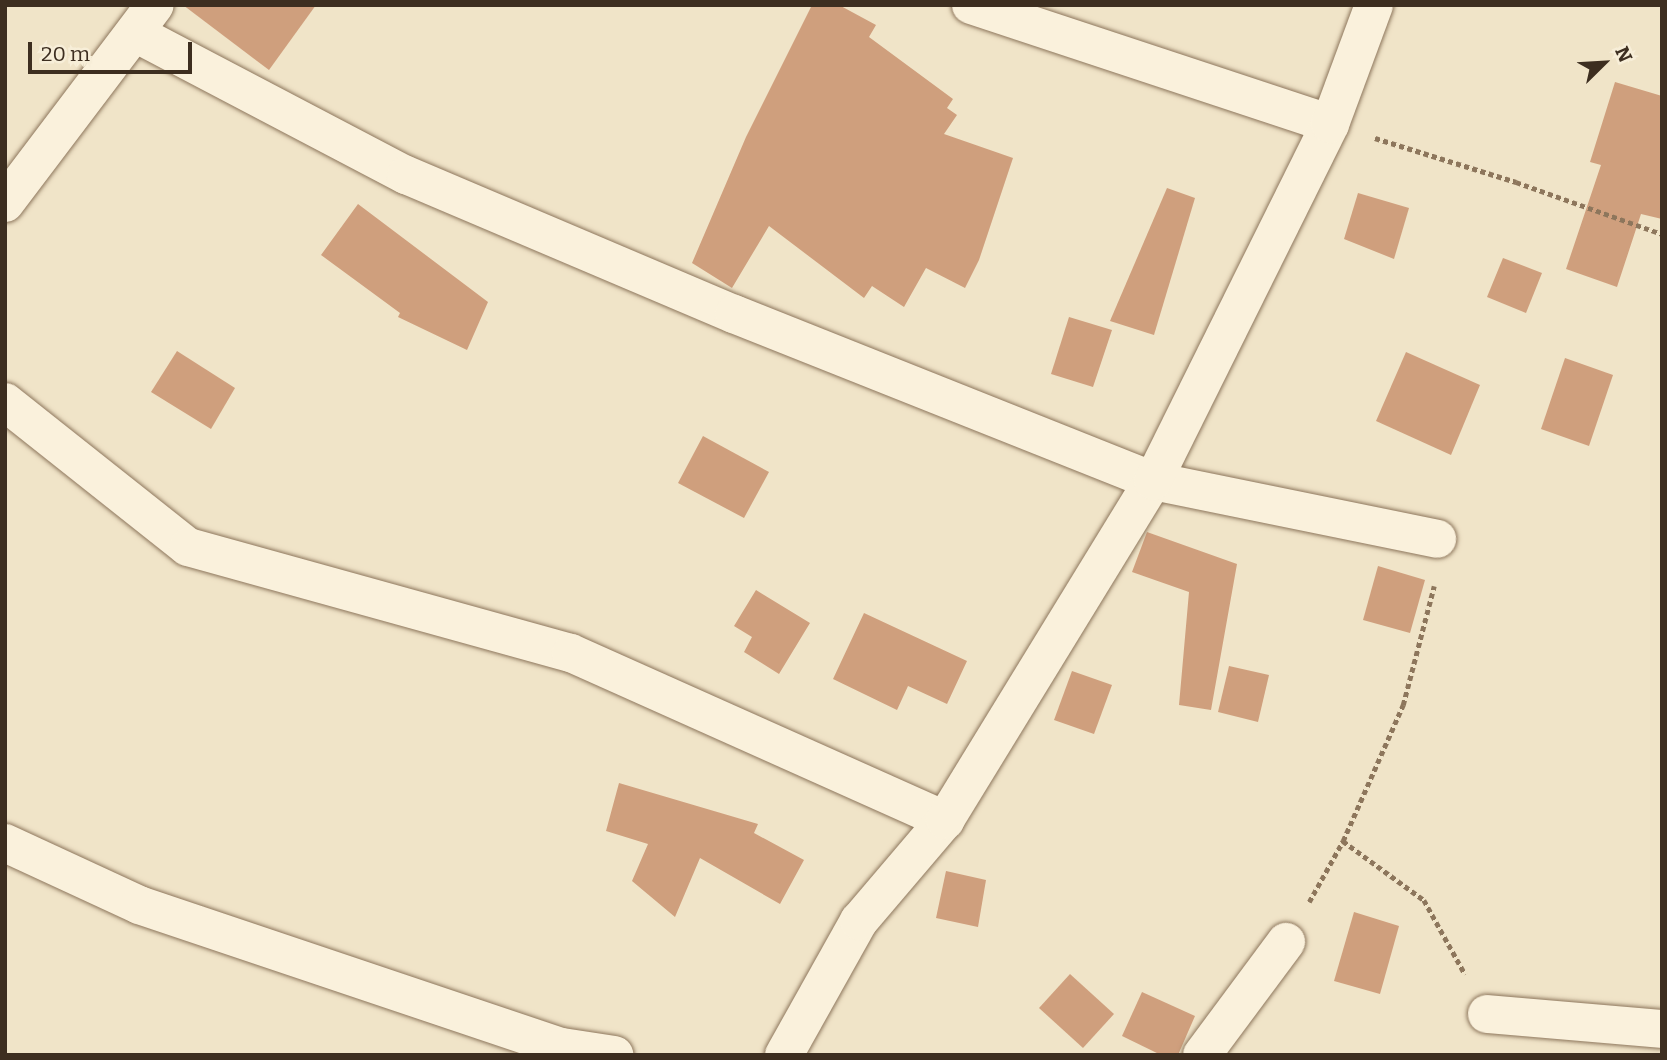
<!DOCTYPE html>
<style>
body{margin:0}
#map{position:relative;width:1667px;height:1060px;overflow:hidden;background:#f0e4c8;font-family:Bitter,serif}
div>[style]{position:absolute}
.building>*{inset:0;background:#cf9f7d}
.path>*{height:4.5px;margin-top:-2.25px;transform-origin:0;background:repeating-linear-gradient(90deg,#8d765c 0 5px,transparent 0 8.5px)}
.roads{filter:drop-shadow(0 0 2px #8d765c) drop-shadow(0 0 2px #8d765c)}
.street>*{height:38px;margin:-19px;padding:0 19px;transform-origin:19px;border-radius:19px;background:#faf1dc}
span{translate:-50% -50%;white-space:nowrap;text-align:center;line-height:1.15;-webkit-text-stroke:5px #f7eed8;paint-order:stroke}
.frame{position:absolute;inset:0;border:7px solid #3d2e20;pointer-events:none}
.north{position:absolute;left:1569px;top:28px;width:70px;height:70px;-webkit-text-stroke:5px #f7eed8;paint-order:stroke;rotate:66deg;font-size:19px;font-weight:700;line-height:28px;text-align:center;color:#3d2e20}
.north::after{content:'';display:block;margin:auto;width:24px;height:32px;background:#3d2e20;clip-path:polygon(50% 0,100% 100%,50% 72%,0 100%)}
.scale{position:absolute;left:28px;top:42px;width:164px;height:32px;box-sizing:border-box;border:4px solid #3d2e20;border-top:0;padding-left:9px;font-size:21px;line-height:24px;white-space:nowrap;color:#3d2e20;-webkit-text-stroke:5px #f7eed8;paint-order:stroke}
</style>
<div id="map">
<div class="building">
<div style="clip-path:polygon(183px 5px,316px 5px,269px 70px)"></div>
<div style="clip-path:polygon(812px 5px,839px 5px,876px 25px,869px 37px,953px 99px,947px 108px,957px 115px,944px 134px,1013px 158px,979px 260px,965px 288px,926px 268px,904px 307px,872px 286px,864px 298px,769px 226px,732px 288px,692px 263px,746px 137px)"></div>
<div style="clip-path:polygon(1615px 82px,1662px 96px,1662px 219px,1641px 214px,1617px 287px,1566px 269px,1601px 165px,1590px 162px)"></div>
<div style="clip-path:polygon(1167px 188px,1195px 198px,1154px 335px,1110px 321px)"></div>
<div style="clip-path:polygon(1358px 193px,1409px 208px,1394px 259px,1344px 239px)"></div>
<div style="clip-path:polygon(358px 204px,488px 302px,467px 350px,398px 317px,400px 313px,321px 255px)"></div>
<div style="clip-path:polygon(1503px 258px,1542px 273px,1526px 313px,1487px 297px)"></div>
<div style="clip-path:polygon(1069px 317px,1112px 330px,1093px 387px,1051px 374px)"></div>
<div style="clip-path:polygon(177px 351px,235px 388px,211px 429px,151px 392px)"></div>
<div style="clip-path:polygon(1406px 352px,1480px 385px,1451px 455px,1376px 421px)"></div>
<div style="clip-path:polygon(1565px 358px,1613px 375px,1589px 446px,1541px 429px)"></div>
<div style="clip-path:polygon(703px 436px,769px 472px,744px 518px,678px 483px)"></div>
<div style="clip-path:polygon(1147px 532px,1237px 564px,1211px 710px,1179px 705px,1189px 592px,1132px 572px)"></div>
<div style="clip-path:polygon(1378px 566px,1425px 580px,1410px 633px,1363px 620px)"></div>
<div style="clip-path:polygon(756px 590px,810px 623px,779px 674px,744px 652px,752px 637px,734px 626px)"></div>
<div style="clip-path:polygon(864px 613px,967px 661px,947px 704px,908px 686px,897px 710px,833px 679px)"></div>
<div style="clip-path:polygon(1229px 666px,1269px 675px,1258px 722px,1218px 712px)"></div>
<div style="clip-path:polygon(1072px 671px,1112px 685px,1094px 734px,1054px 720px)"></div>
<div style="clip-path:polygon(619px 783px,758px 824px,754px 833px,804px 860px,780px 904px,700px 858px,675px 917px,632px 881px,648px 844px,606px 831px)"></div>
<div style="clip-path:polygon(946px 871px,986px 880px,978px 927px,936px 918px)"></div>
<div style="clip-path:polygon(1354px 912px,1399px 926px,1380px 994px,1334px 981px)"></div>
<div style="clip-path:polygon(1070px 974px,1114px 1014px,1083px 1048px,1039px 1008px)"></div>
<div style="clip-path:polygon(1142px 992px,1195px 1016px,1178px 1055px,1161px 1055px,1122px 1036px)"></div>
</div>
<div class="path">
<div style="left:1375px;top:138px;width:148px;rotate:17.3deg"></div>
<div style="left:1516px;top:182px;width:155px;rotate:19.6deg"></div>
<div style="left:1343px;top:841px;width:100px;rotate:36.1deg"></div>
<div style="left:1424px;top:900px;width:85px;rotate:61deg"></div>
<div style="left:1309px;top:902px;width:70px;rotate:-60.9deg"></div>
<div style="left:1343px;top:841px;width:149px;rotate:-66.2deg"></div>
<div style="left:1403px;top:705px;width:123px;rotate:-75.4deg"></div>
</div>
<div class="roads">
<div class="street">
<div style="left:971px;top:5px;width:378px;rotate:18.3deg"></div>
<div style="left:135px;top:33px;width:306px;rotate:27.7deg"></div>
<div style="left:406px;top:175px;width:356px;rotate:23deg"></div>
<div style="left:734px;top:314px;width:451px;rotate:21.7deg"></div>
<div style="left:1153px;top:481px;width:290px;rotate:11.5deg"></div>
<div style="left:5px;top:203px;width:248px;rotate:-52.9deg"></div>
<div style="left:5px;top:402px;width:233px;rotate:38.4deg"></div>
<div style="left:188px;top:547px;width:397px;rotate:15.5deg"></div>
<div style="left:571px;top:653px;width:410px;rotate:24.1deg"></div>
<div style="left:5px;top:843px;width:148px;rotate:24.8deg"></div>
<div style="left:139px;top:905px;width:446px;rotate:18.6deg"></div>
<div style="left:562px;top:1047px;width:53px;rotate:8.7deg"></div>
<div style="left:1487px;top:1014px;width:176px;rotate:4.9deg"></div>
<div style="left:784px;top:1055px;width:154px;rotate:-60.8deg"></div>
<div style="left:859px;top:921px;width:133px;rotate:-49.6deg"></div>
<div style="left:945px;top:820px;width:398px;rotate:-58.5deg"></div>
<div style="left:1153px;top:481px;width:398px;rotate:-63.6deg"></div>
<div style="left:1330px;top:124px;width:127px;rotate:-69.7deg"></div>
<div style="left:1202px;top:1055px;width:141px;rotate:-53.4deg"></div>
</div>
</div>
<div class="frame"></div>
<div class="north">N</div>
<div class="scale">20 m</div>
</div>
